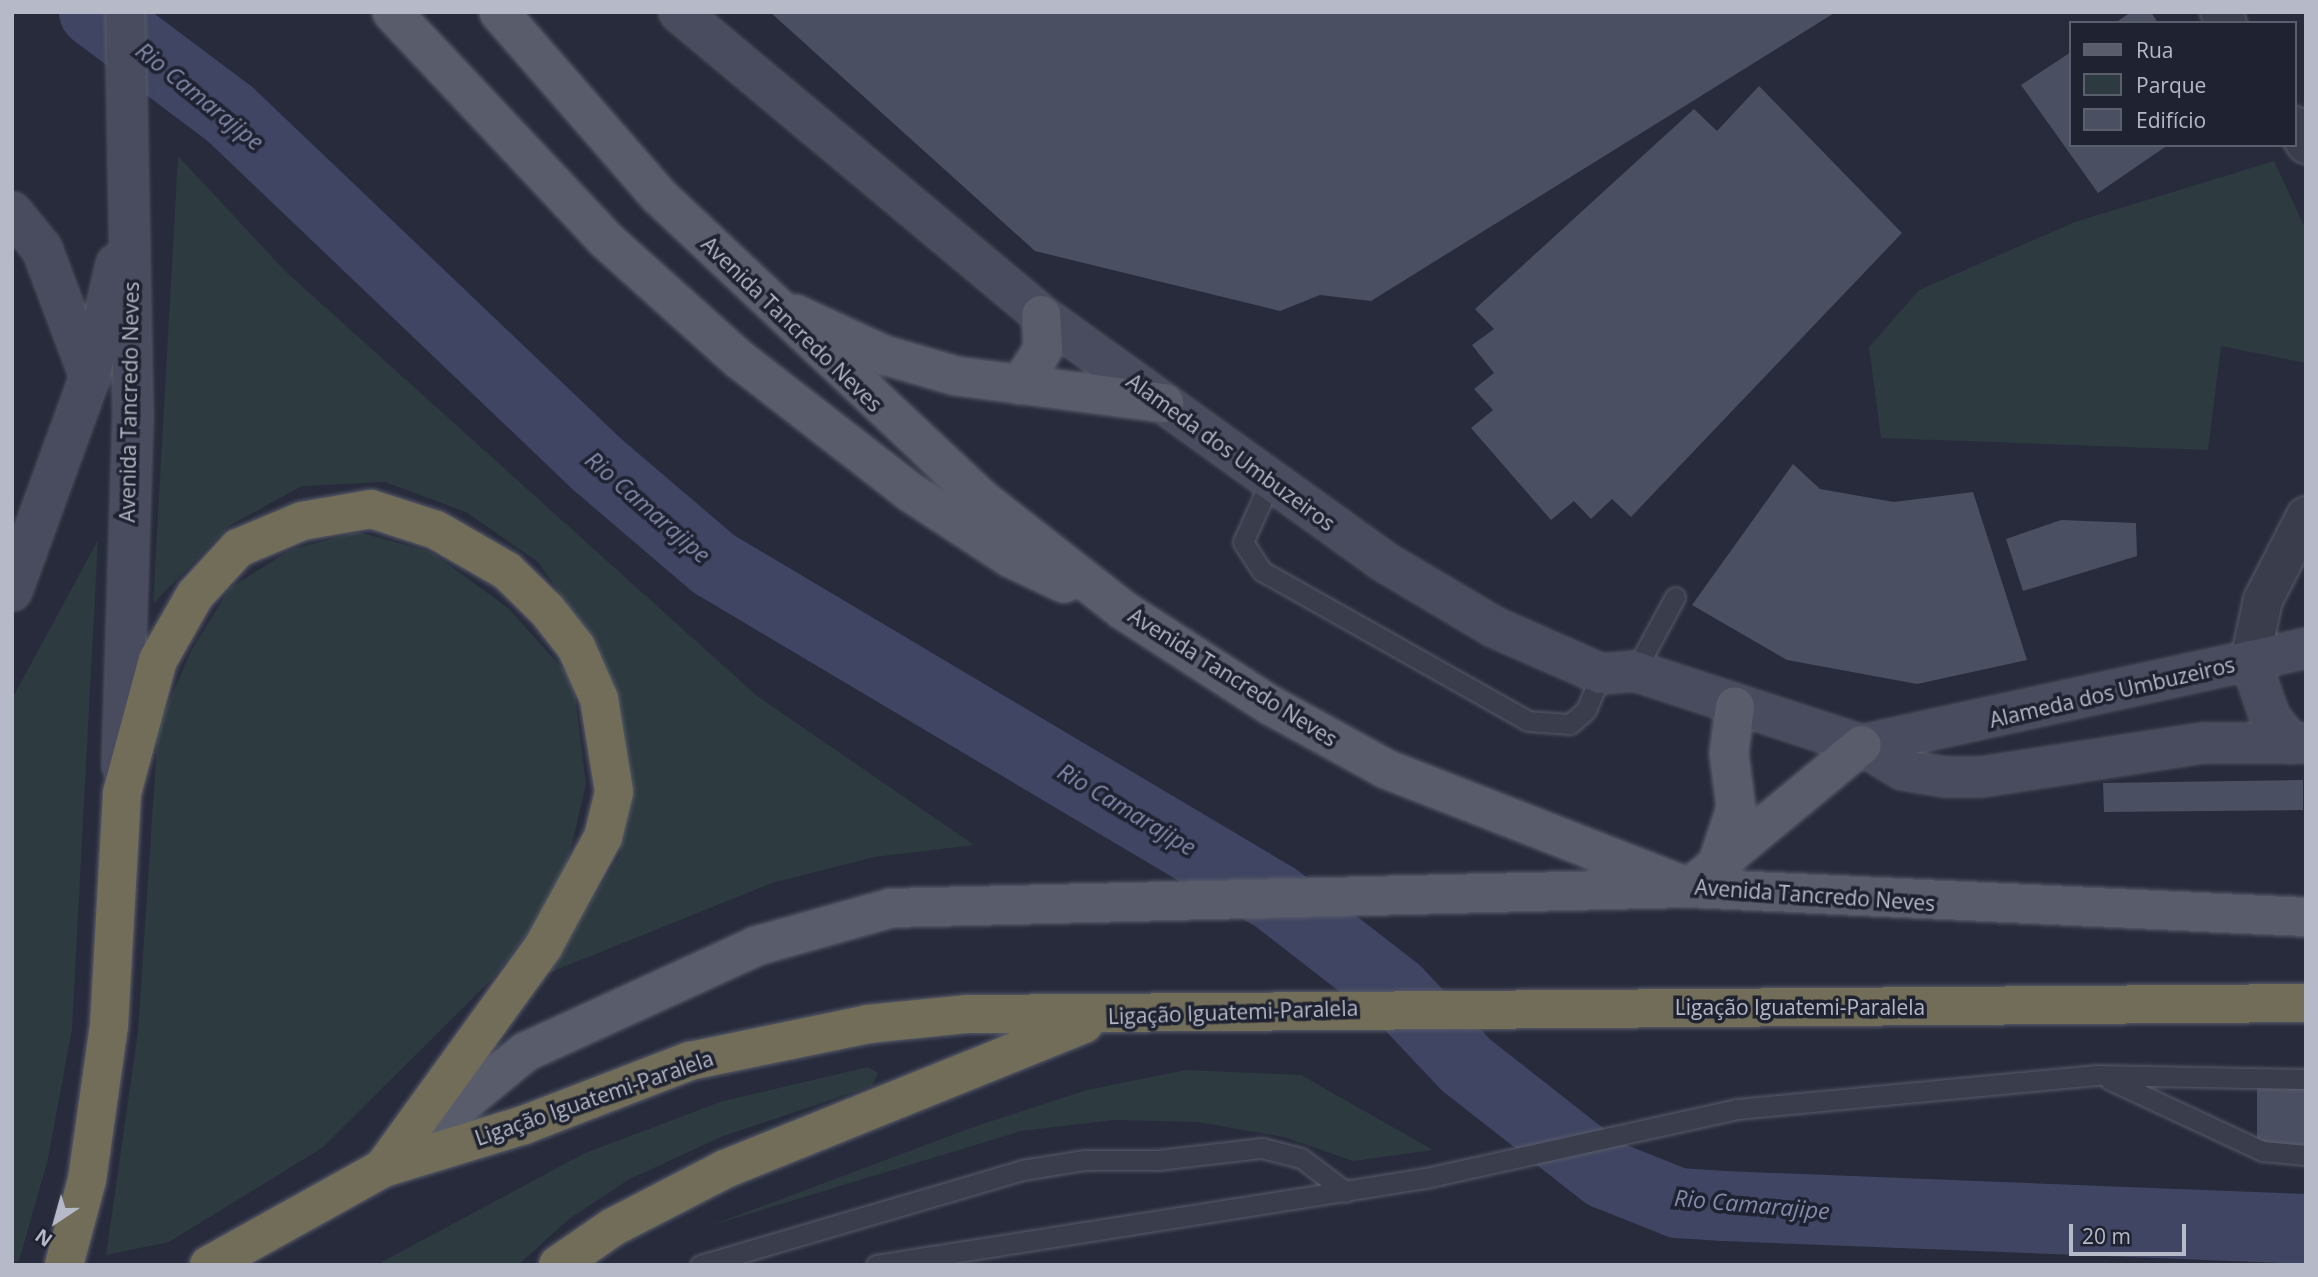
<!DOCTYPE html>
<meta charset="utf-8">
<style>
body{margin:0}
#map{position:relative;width:2318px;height:1277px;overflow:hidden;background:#272b3b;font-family:"Open Sans",sans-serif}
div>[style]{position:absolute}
.green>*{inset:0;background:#2d3b40}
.river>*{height:70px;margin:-35px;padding:0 35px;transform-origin:35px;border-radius:35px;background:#3f4562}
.building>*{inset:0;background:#4b4f62}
.roads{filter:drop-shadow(0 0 2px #585b6a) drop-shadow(0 0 2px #585b6a)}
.lane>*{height:19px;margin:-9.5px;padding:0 9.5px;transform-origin:9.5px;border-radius:9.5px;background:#3a3d4c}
.street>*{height:38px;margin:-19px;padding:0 19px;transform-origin:19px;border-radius:19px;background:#3a3d4c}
.secondary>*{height:38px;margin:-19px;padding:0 19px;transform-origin:19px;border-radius:19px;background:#494c5e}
.primary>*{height:38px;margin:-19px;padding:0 19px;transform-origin:19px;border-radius:19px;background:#595c6b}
.highway>*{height:38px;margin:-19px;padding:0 19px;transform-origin:19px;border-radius:19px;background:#716d58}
span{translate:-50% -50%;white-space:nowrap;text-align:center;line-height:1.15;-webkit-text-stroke:7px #1f2231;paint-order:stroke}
.street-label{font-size:21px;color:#b6b9c7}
.water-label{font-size:23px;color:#8289aa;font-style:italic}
.frame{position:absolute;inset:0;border:14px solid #b6b9c7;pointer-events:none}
.legend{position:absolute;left:2069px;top:21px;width:228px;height:126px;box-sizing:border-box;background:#1f2231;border:2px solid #5b5e6d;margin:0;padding:9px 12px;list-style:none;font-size:21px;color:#b6b9c7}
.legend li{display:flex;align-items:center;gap:14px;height:35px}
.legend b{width:35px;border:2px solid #5b5e6d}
.north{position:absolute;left:21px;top:1186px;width:70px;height:70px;-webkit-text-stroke:5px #1f2231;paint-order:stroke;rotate:216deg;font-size:19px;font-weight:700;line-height:28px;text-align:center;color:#b6b9c7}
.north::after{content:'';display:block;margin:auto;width:24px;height:32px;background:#b6b9c7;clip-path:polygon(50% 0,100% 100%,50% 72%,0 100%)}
.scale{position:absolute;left:2069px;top:1224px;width:117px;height:32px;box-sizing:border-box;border:4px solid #b6b9c7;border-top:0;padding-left:9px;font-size:21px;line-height:24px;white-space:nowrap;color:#b6b9c7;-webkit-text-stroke:5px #1f2231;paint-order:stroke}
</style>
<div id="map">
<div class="green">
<div style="clip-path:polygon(178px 156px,285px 271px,757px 696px,974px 845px,874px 857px,772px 883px,546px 974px,620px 855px,629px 763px,594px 642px,538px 562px,466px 512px,385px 482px,302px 486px,229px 526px,153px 604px)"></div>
<div style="clip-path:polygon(2274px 161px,2306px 230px,2306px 363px,2221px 346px,2208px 450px,1881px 438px,1869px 347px,1919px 290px,2075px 222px)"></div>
<div style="clip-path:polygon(358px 532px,431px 552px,508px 608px,573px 680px,586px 784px,568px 861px,541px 917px,492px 979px,322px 1148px,169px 1242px,106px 1255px,138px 1032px,158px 727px,191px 651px,230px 588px,290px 550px)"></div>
<div style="clip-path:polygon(98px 540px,72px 1029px,48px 1159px,19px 1261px,12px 1261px,12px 699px)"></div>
<div style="clip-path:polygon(868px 1067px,878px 1073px,872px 1086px,723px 1136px,628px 1180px,569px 1219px,518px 1265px,376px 1265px,585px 1153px,720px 1102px)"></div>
<div style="clip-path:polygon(1186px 1070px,1301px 1075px,1433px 1150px,1353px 1161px,1284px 1137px,1197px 1122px,1114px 1120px,1021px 1131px,709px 1226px,976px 1126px,1087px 1090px)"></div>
</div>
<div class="river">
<div style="left:94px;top:12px;width:170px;rotate:36.9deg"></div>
<div style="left:230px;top:114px;width:509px;rotate:43.65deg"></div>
<div style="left:598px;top:465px;width:153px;rotate:40.5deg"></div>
<div style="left:714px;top:564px;width:654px;rotate:30.72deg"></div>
<div style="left:1276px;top:898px;width:153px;rotate:37.8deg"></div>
<div style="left:1397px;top:992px;width:100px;rotate:46.6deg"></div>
<div style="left:1466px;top:1065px;width:177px;rotate:38.1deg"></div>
<div style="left:1605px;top:1174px;width:79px;rotate:21.7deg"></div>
<div style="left:1678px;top:1203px;width:46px;rotate:3.7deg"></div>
<div style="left:1724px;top:1206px;width:582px;rotate:2.26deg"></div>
</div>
<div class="building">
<div style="clip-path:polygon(770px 12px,1836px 12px,1371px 301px,1320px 295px,1280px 311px,1035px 251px)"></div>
<div style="clip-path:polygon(2131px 12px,2151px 12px,2158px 23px,2115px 23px)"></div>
<div style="clip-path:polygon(2071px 52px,2071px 145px,2168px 145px,2098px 193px,2021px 85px)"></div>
<div style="clip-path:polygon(1759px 86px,1902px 233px,1631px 517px,1612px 499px,1591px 519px,1574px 501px,1551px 520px,1471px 428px,1493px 410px,1474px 389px,1494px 373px,1472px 345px,1494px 329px,1475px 309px,1694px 109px,1717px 131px)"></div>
<div style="clip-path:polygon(1793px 464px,1820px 489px,1894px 502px,1973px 492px,2027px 660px,1917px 684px,1787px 660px,1692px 605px)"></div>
<div style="clip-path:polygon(2061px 520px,2136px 523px,2137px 556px,2023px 591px,2006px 539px)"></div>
<div style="clip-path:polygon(2303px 780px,2303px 810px,2104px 812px,2103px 783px)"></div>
<div style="clip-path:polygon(2257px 1083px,2306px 1083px,2306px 1151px,2257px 1150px)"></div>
</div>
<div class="roads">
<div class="lane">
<div style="left:1270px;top:482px;width:66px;rotate:114.2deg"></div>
<div style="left:1243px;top:542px;width:35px;rotate:57deg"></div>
<div style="left:1262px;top:571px;width:305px;rotate:29.4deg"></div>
<div style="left:1528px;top:721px;width:42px;rotate:4.1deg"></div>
<div style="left:1570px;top:724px;width:21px;rotate:-41deg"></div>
<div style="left:1586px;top:710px;width:39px;rotate:-67deg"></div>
<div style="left:1635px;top:671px;width:84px;rotate:-61.6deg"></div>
<div style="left:2110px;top:1080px;width:168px;rotate:25deg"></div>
<div style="left:2262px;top:1151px;width:44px;rotate:5.2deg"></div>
<div style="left:700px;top:1265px;width:336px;rotate:-16.4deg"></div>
<div style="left:1022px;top:1170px;width:64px;rotate:-9deg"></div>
<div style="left:1085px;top:1160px;width:73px"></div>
<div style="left:1158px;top:1160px;width:105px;rotate:-6.6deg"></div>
<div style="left:1262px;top:1148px;width:40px;rotate:14.4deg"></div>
<div style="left:1301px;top:1158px;width:56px;rotate:37.1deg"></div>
<div style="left:876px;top:1265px;width:557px;rotate:-8.99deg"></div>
<div style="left:1426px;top:1178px;width:319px;rotate:-12.5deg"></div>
<div style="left:1737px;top:1109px;width:361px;rotate:-5.4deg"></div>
<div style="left:2096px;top:1075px;width:210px;rotate:1.1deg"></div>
</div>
<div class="street">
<div style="left:2220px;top:12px;width:13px;rotate:58deg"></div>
<div style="left:2295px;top:126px;width:21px;rotate:59deg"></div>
<div style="left:2250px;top:660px;width:61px;rotate:-77.8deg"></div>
<div style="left:2263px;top:600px;width:94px;rotate:-62.9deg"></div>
</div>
<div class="secondary">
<div style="left:679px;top:12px;width:472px;rotate:39.9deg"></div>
<div style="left:1041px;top:315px;width:421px;rotate:35.7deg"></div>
<div style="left:1383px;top:561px;width:129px;rotate:30.7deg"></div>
<div style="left:1494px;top:627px;width:117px;rotate:23.7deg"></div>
<div style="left:1601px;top:674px;width:34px;rotate:-5deg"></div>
<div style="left:1635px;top:671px;width:239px;rotate:18.1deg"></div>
<div style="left:1862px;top:745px;width:48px;rotate:31.4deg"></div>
<div style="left:1903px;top:770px;width:43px;rotate:9.5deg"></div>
<div style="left:1945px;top:777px;width:36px"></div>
<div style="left:1981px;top:777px;width:226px;rotate:-8.7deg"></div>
<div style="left:2204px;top:743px;width:102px"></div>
<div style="left:12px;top:212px;width:48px;rotate:51deg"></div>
<div style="left:42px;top:249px;width:137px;rotate:69.4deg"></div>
<div style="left:12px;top:591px;width:228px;rotate:-70deg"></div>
<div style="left:90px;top:377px;width:116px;rotate:-77deg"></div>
<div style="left:2250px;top:660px;width:60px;rotate:70.7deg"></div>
<div style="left:2270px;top:717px;width:34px;rotate:52deg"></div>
<div style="left:1862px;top:745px;width:454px;rotate:-12.3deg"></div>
<div style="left:122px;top:766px;width:349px;rotate:-88.2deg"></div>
<div style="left:133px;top:417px;width:405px;rotate:-91.1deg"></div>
</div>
<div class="primary">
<div style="left:392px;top:12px;width:311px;rotate:46.8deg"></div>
<div style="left:605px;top:239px;width:181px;rotate:41.9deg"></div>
<div style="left:740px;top:360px;width:215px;rotate:37.8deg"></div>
<div style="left:910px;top:492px;width:121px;rotate:33.2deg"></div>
<div style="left:1011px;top:558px;width:59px;rotate:25.3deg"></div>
<div style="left:499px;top:12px;width:244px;rotate:49deg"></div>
<div style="left:659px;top:196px;width:446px;rotate:43.2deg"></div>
<div style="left:984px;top:501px;width:177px;rotate:38.1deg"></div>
<div style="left:1123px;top:610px;width:175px;rotate:32.9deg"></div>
<div style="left:1270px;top:705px;width:132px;rotate:28.9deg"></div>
<div style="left:1386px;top:769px;width:326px;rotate:21.4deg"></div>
<div style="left:1689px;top:888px;width:618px;rotate:2.69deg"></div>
<div style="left:795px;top:314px;width:98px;rotate:24.7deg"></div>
<div style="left:884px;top:355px;width:75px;rotate:16.3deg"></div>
<div style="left:956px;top:376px;width:210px;rotate:7.4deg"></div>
<div style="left:1020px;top:385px;width:43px;rotate:-57.4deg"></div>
<div style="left:1043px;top:349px;width:34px;rotate:-93deg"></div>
<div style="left:1719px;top:859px;width:54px;rotate:-71.6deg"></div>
<div style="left:1736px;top:808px;width:55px;rotate:-97.3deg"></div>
<div style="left:1729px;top:753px;width:47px;rotate:-82.7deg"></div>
<div style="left:401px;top:1154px;width:161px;rotate:-39.4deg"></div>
<div style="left:525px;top:1052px;width:254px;rotate:-24.6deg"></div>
<div style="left:756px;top:946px;width:140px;rotate:-15.7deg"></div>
<div style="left:891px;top:908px;width:798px;rotate:-1.44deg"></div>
<div style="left:1689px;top:888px;width:224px;rotate:-39.6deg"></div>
</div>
<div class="highway">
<div style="left:64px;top:1265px;width:88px;rotate:-74.9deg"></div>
<div style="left:87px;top:1180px;width:156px;rotate:-81.9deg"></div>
<div style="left:109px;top:1026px;width:233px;rotate:-86.8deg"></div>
<div style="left:122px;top:793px;width:138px;rotate:-74.9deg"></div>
<div style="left:158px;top:660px;width:75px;rotate:-60.4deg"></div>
<div style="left:195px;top:595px;width:64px;rotate:-47.5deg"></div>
<div style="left:238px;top:548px;width:69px;rotate:-22.9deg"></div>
<div style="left:302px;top:521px;width:70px;rotate:-9.9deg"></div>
<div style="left:371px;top:509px;width:68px;rotate:17.9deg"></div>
<div style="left:436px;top:530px;width:82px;rotate:30deg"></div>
<div style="left:507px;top:571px;width:56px;rotate:44.3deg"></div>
<div style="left:547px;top:610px;width:47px;rotate:51.9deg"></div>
<div style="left:576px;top:647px;width:57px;rotate:66.1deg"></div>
<div style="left:599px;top:699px;width:94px;rotate:80.8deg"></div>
<div style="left:614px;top:792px;width:46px;rotate:103.7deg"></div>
<div style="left:603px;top:837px;width:125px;rotate:118.6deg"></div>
<div style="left:543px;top:947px;width:273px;rotate:125.9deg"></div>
<div style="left:209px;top:1265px;width:199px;rotate:-29.1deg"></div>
<div style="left:383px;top:1168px;width:147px;rotate:-17deg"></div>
<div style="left:524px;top:1125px;width:178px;rotate:-21.1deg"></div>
<div style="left:690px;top:1061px;width:182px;rotate:-11.7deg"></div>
<div style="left:868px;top:1024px;width:101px;rotate:-5.7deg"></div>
<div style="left:969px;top:1014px;width:1337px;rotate:-0.47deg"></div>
<div style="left:558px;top:1265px;width:67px;rotate:-34.6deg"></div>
<div style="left:613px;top:1227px;width:126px;rotate:-27.4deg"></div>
<div style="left:725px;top:1169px;width:387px;rotate:-22deg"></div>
</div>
</div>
<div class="street-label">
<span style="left:792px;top:324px;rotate:44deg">Avenida Tancredo Neves</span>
<span style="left:129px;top:402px;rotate:-89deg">Avenida Tancredo Neves</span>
<span style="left:1231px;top:452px;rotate:36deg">Alameda dos Umbuzeiros</span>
<span style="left:1233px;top:677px;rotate:32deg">Avenida Tancredo Neves</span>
<span style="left:2112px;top:692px;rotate:-13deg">Alameda dos Umbuzeiros</span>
<span style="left:1815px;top:895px;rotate:4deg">Avenida Tancredo Neves</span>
<span style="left:1800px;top:1007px">Ligação Iguatemi-Paralela</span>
<span style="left:1233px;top:1012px;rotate:-2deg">Ligação Iguatemi-Paralela</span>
<span style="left:594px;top:1098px;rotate:-19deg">Ligação Iguatemi-Paralela</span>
</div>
<div class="water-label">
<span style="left:200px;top:96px;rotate:39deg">Rio Camarajipe</span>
<span style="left:648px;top:507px;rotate:41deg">Rio Camarajipe</span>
<span style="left:1127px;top:809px;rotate:31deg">Rio Camarajipe</span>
<span style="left:1752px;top:1204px;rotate:5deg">Rio Camarajipe</span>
</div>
<div class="frame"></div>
<ul class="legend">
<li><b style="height:9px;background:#595c6b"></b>Rua</li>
<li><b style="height:19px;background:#2d3b40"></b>Parque</li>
<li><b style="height:19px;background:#4b4f62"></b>Edifício</li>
</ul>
<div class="north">N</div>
<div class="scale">20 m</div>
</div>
